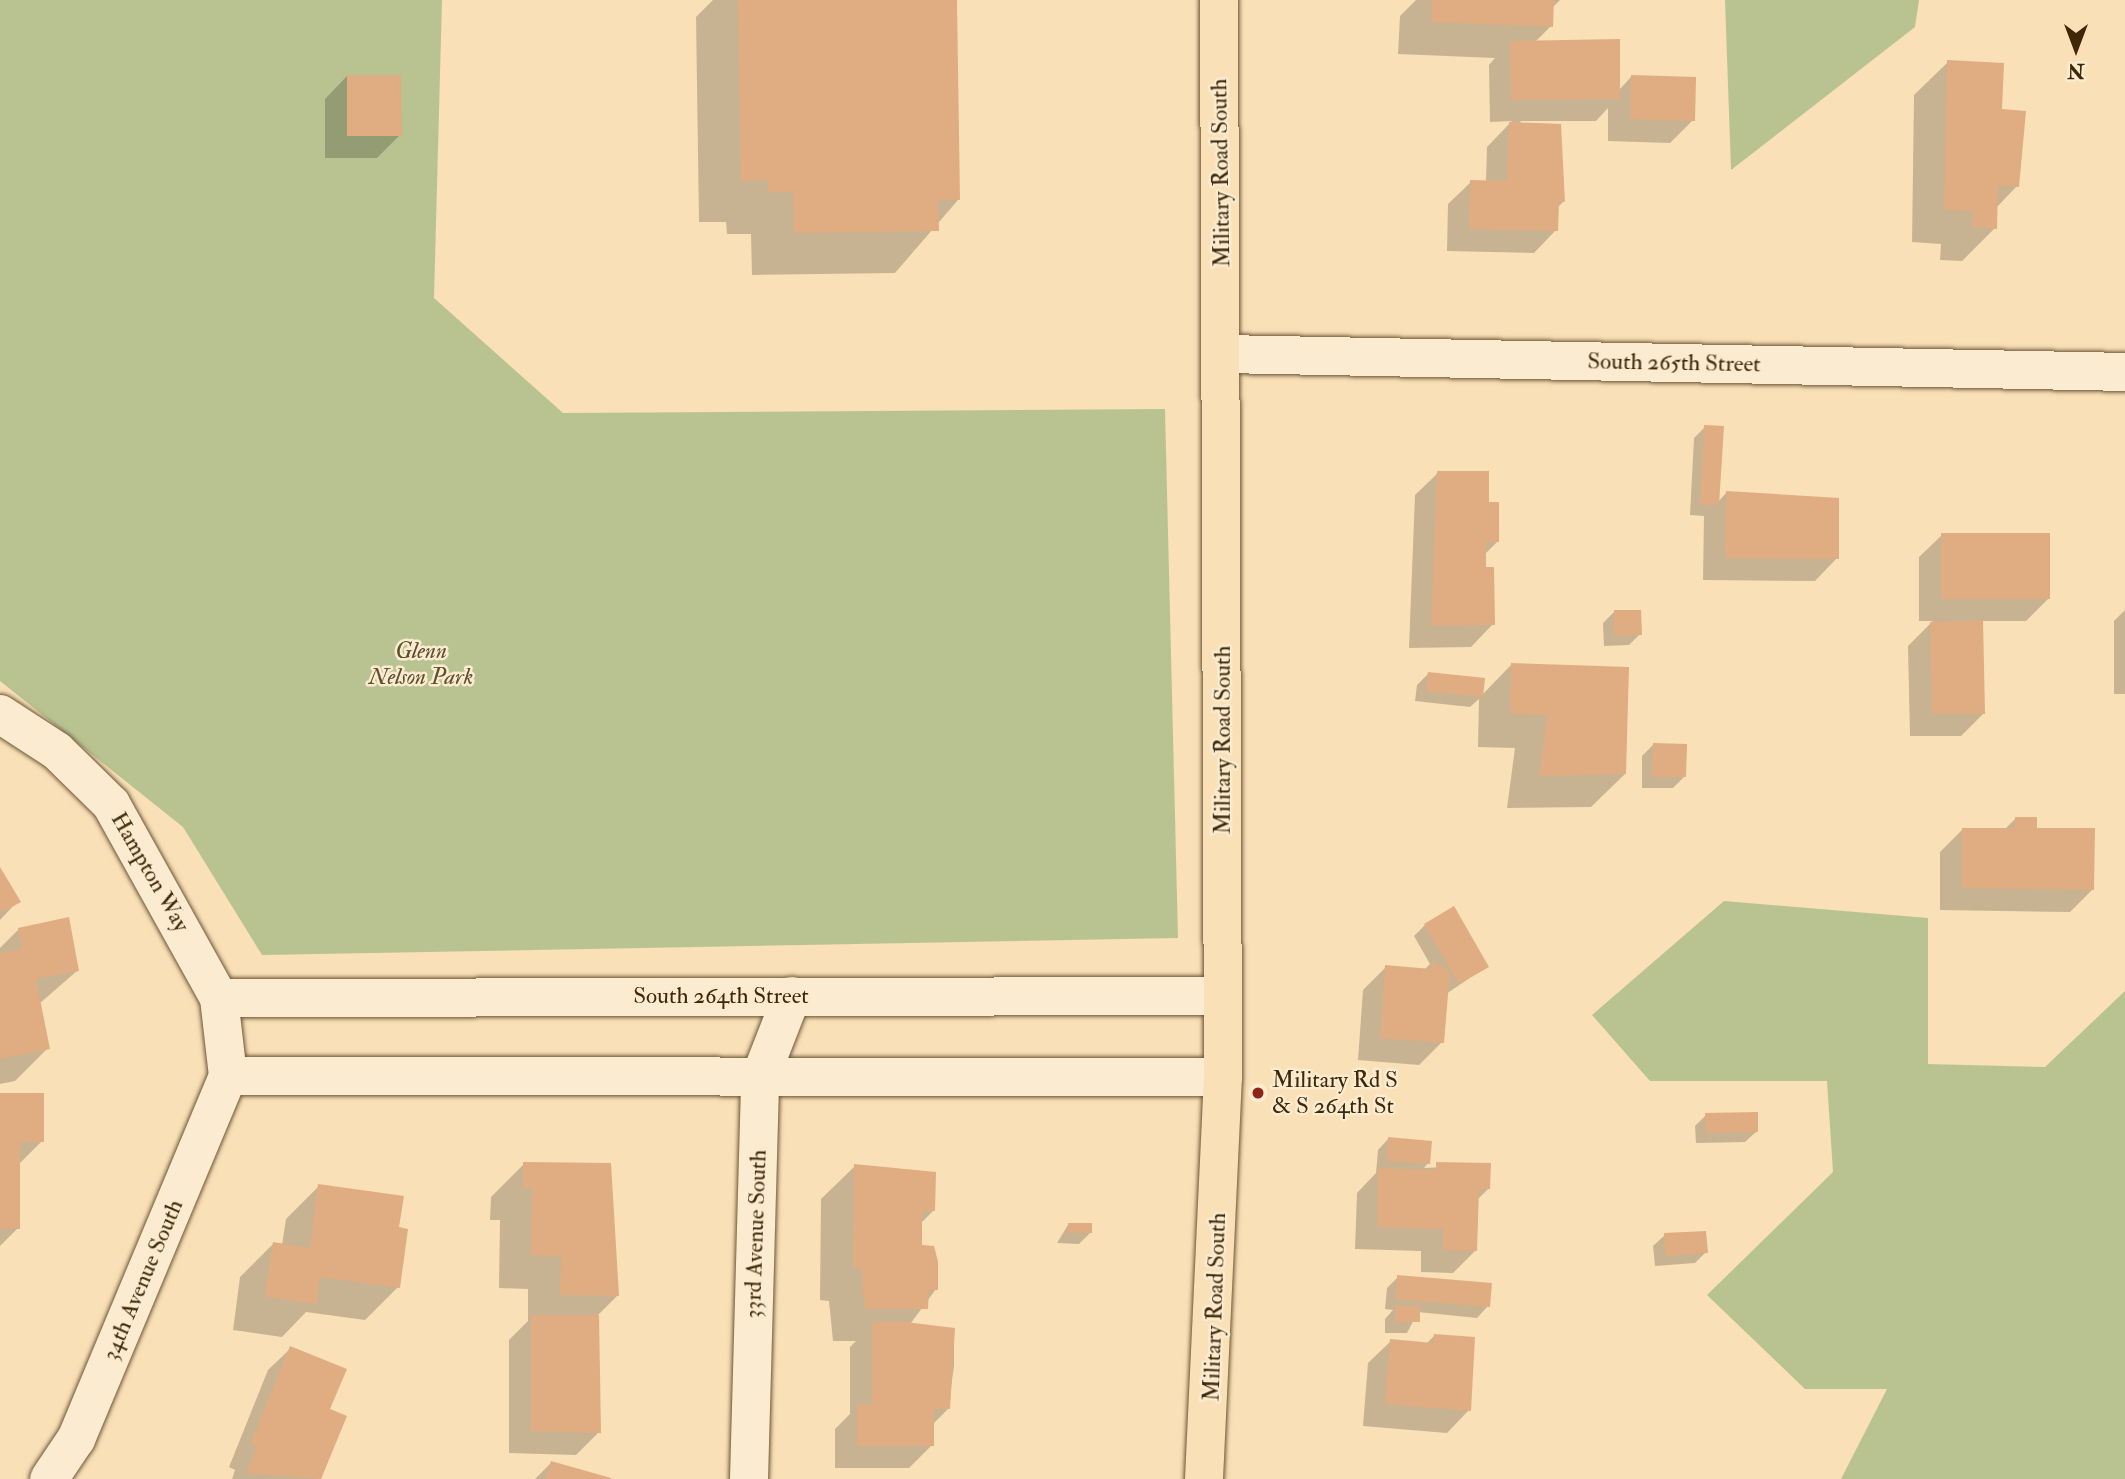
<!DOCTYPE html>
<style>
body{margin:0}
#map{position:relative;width:2125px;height:1479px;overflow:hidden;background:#f9e0b7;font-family:"IM FELL Double Pica",serif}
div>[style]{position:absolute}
.green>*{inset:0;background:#b9c392}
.shadow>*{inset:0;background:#0003}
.building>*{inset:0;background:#e0ac81}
.roads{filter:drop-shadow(0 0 2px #6d5634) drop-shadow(0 0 2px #6d5634)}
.minor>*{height:38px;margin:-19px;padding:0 19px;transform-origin:19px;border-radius:19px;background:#fbebd0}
.major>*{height:38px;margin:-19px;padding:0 19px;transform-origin:19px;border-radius:19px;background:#f9e0b7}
.dots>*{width:19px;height:19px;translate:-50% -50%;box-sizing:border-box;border:4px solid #fbebd0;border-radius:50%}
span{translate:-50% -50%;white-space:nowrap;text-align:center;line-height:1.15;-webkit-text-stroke:5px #fbebd0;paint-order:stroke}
.street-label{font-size:23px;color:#3e2808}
.park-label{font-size:23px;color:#5d4f2a;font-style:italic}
.poi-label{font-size:23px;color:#3e2808}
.left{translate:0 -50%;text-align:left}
.north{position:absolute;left:2041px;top:14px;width:70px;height:70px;-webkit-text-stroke:5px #fbebd0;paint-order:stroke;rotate:180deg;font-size:19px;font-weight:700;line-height:28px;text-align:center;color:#3e2808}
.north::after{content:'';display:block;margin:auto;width:24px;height:32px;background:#3e2808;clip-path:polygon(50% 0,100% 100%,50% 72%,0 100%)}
</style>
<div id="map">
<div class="green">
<div style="clip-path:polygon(0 0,442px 0,434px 298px,563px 413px,1165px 409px,1178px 938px,262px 955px,183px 827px,0 681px)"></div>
<div style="clip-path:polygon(1725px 0,1919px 0,1915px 27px,1731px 170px)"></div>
<div style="clip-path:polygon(1724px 901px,1928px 918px,1928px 1064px,2045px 1067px,2125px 991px,2125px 1479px,1841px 1479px,1887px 1389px,1805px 1389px,1707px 1295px,1833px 1172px,1827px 1081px,1650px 1081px,1592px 1015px)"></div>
</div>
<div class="shadow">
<div style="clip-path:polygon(713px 0,955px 0,958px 200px,895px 273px,752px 275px,751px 234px,727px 234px,726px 222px,699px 222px,696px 17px)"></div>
<div style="clip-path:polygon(1416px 0,1560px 0,1552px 8px,1551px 26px,1535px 42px,1619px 90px,1631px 77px,1693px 120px,1670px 143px,1608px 141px,1608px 108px,1596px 121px,1520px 121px,1564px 201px,1557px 208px,1556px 230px,1534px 253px,1447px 251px,1448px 204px,1471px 182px,1486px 182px,1487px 147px,1512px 121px,1490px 122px,1489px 65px,1495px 58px,1398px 54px,1400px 16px)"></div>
<div style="clip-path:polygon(1948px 62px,2000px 111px,2017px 186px,1996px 208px,1995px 228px,1962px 261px,1940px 260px,1941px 244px,1912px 242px,1914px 95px)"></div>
<div style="clip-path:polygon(347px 76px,400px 135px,377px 158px,325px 158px,325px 99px)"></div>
<div style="clip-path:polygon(1705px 427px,1718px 502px,1726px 493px,1837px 558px,1815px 581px,1703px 580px,1704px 516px,1690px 515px,1694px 438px)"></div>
<div style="clip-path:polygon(1438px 473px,1487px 504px,1497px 542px,1484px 555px,1493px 624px,1471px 647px,1409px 648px,1415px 495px)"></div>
<div style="clip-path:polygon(1942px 535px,2049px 598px,2026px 621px,1981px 621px,1984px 713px,1961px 736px,1910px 736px,1908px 646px,1933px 621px,1919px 621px,1919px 557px)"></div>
<div style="clip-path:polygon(2125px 610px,2125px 694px,2114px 694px,2114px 621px)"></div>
<div style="clip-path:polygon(1614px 612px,1640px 634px,1629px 645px,1604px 646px,1603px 623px)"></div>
<div style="clip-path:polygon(1512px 664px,1625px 774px,1591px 807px,1507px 808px,1515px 748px,1478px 747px,1479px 699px,1470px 707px,1415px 701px,1417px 685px,1428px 674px,1482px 695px)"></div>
<div style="clip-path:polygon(1653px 745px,1684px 777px,1673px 788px,1642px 788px,1642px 756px)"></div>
<div style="clip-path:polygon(2016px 818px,2035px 829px,2093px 889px,2070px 912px,1940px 910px,1940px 852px,1963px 829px,2004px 830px)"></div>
<div style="clip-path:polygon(0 871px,18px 901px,0 920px)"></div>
<div style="clip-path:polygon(1425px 925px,1486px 967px,1446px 994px,1442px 1042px,1419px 1065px,1358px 1060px,1363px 990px,1386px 967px,1424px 970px,1430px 964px,1414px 936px)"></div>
<div style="clip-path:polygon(19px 929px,78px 970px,39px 1004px,48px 1048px,15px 1081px,0 1084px,0 948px)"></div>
<div style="clip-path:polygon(0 1095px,42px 1141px,18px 1165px,18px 1228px,0 1246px)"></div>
<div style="clip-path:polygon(1706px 1115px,1757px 1131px,1745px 1142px,1696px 1143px,1695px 1126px)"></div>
<div style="clip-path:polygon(1389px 1138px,1428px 1163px,1424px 1168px,1489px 1165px,1488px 1189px,1477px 1200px,1476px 1250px,1453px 1273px,1421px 1272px,1421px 1251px,1355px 1249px,1357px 1193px,1376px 1173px,1378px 1150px)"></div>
<div style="clip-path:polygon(524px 1164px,617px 1296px,597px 1316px,599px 1432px,576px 1455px,509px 1453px,509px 1340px,528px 1321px,528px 1289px,499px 1288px,500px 1220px,490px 1220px,491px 1197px)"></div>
<div style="clip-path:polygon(855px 1166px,933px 1211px,921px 1223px,921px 1247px,936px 1289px,908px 1327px,954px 1329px,954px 1366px,948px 1409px,932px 1425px,932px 1445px,909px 1468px,835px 1468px,835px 1429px,850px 1414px,850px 1347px,856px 1341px,833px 1341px,829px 1301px,820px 1300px,821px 1199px)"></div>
<div style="clip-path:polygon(319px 1186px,397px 1229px,398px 1287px,365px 1320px,306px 1312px,282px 1337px,233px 1330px,240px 1277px,273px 1244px,282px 1245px,286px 1219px)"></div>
<div style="clip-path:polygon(1068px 1225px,1090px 1233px,1079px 1244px,1057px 1243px)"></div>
<div style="clip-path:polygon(1665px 1235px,1706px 1252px,1695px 1263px,1655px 1266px,1653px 1246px)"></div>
<div style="clip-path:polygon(1398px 1277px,1488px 1306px,1477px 1318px,1418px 1312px,1407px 1333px,1385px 1333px,1385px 1319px,1393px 1310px,1385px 1309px,1387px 1288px)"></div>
<div style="clip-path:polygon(1434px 1336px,1469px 1410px,1447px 1433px,1363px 1426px,1368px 1363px,1391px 1341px,1426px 1344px)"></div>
<div style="clip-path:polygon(291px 1348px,328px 1410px,344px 1417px,319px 1479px,232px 1479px,235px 1470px,229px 1467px,268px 1370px)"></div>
<div style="clip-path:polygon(551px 1463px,607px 1479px,535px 1479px)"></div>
</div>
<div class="building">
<div style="clip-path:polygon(738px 0,957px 0,960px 200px,938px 200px,939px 231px,794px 233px,793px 192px,768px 192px,768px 180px,741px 181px)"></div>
<div style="clip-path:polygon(1432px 0,1554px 0,1553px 27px,1431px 22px)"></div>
<div style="clip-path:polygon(1620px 39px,1620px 99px,1511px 100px,1510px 41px)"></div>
<div style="clip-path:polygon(1947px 60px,2004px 63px,2002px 109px,2026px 111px,2019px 187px,1998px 186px,1997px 229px,1972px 227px,1973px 211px,1944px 210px)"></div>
<div style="clip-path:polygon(347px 75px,401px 75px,402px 136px,347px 136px)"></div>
<div style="clip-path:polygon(1631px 75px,1696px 77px,1695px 121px,1630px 119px)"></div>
<div style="clip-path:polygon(1509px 122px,1561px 124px,1565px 202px,1559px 201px,1558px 231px,1469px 229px,1470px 180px,1507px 181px)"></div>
<div style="clip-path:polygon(1704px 425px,1724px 426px,1719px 505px,1700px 505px)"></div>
<div style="clip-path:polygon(1437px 471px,1489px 471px,1489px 502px,1499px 502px,1499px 542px,1486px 542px,1486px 567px,1494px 567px,1495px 625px,1431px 626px)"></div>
<div style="clip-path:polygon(1726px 491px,1839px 498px,1839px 559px,1725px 558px)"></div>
<div style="clip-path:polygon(1941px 533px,2050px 533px,2050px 599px,1941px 599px)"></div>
<div style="clip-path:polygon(1614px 610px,1641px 610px,1642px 635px,1614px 636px)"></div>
<div style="clip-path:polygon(1983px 620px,1985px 714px,1932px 714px,1930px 622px)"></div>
<div style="clip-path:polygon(1511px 663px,1629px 667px,1626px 774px,1539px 776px,1547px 715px,1510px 714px)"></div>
<div style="clip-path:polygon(1428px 672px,1485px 678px,1483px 697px,1426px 691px)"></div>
<div style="clip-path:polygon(1653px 743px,1687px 744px,1686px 777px,1652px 777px)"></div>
<div style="clip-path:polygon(2015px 817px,2037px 817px,2037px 828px,2095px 828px,2094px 890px,1962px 888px,1962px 828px,2015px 828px)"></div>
<div style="clip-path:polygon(0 867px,21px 902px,6px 910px,0 910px)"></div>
<div style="clip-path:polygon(1454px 906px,1489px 967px,1459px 984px,1424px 924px)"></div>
<div style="clip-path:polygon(69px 917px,79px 971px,36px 979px,50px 1049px,0 1059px,0 953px,22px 949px,18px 928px)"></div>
<div style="clip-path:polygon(1431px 961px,1450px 970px,1444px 1043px,1380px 1038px,1385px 965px,1431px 969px)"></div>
<div style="clip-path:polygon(0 1093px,44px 1093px,44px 1142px,20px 1142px,20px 1229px,0 1229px)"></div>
<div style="clip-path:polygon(1758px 1112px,1758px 1132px,1706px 1133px,1705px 1113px)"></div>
<div style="clip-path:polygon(1388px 1137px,1432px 1141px,1430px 1164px,1387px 1161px)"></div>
<div style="clip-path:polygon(523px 1162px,611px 1163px,619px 1296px,560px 1295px,561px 1256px,531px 1255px,532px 1188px,523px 1188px)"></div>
<div style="clip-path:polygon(1436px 1162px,1491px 1163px,1490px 1189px,1479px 1189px,1477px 1251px,1443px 1250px,1443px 1229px,1377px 1227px,1378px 1168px,1436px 1170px)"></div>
<div style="clip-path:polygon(854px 1164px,936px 1172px,935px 1211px,922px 1211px,922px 1245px,934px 1246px,938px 1262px,938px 1290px,929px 1290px,928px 1309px,865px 1309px,861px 1268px,853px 1267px)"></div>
<div style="clip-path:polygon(318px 1184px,404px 1196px,399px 1227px,408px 1229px,400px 1288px,320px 1277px,317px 1304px,265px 1297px,273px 1242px,310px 1248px)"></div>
<div style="clip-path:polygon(1068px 1223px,1092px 1223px,1092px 1233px,1068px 1233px)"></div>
<div style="clip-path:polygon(1706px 1231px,1708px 1253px,1665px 1256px,1664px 1233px)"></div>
<div style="clip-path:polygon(1397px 1275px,1492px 1283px,1490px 1307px,1396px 1299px)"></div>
<div style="clip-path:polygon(1395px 1306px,1420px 1306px,1420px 1322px,1395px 1322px)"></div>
<div style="clip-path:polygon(531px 1315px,599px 1315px,601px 1433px,531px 1431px)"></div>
<div style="clip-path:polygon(897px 1321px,955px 1328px,950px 1409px,934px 1409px,934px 1446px,857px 1446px,857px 1405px,872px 1405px,872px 1323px)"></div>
<div style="clip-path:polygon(1434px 1334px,1475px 1337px,1471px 1411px,1385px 1404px,1390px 1339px,1433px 1343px)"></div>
<div style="clip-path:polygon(290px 1346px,347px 1369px,330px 1409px,347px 1416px,321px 1479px,246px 1473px,257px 1447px,250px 1444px)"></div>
<div style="clip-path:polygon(551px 1461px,611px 1478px,611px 1479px,545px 1479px)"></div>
</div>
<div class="roads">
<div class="minor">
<div style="left:1224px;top:354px;width:901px;rotate:1.14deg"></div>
<div style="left:0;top:714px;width:68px;rotate:33deg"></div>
<div style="left:57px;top:751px;width:76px;rotate:44.5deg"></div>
<div style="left:111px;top:804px;width:222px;rotate:60.9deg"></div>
<div style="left:219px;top:998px;width:79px;rotate:83.4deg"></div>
<div style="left:228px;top:1076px;width:394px;rotate:112.7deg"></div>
<div style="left:76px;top:1439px;width:48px;rotate:124deg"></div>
<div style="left:219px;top:998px;width:1004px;rotate:-0.11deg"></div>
<div style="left:228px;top:1076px;width:995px;rotate:0.06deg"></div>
<div style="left:749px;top:1479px;width:401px;rotate:-88.4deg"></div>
<div style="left:760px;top:1078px;width:88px;rotate:-68.7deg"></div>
</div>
<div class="major">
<div style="left:1204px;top:1479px;width:402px;rotate:-87.3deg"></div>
<div style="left:1223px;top:1077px;width:1077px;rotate:-90.21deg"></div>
</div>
</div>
<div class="dots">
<div style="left:1258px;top:1093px;background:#8f2418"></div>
</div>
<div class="street-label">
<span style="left:1221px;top:173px;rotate:-91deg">Military Road South</span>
<span style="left:1674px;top:363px;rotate:1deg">South 265th Street</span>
<span style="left:1223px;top:740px;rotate:-90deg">Military Road South</span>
<span style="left:150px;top:872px;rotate:60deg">Hampton Way</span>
<span style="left:721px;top:996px">South 264th Street</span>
<span style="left:756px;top:1234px;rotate:-88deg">33rd Avenue South</span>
<span style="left:143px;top:1280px;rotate:-67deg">34th Avenue South</span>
<span style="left:1215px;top:1307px;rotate:-88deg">Military Road South</span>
</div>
<div class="park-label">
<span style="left:421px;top:664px">Glenn<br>Nelson Park</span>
</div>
<div class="poi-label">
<span class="left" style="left:1272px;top:1093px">Military Rd S<br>&amp; S 264th St</span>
</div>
<div class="north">N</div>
</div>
